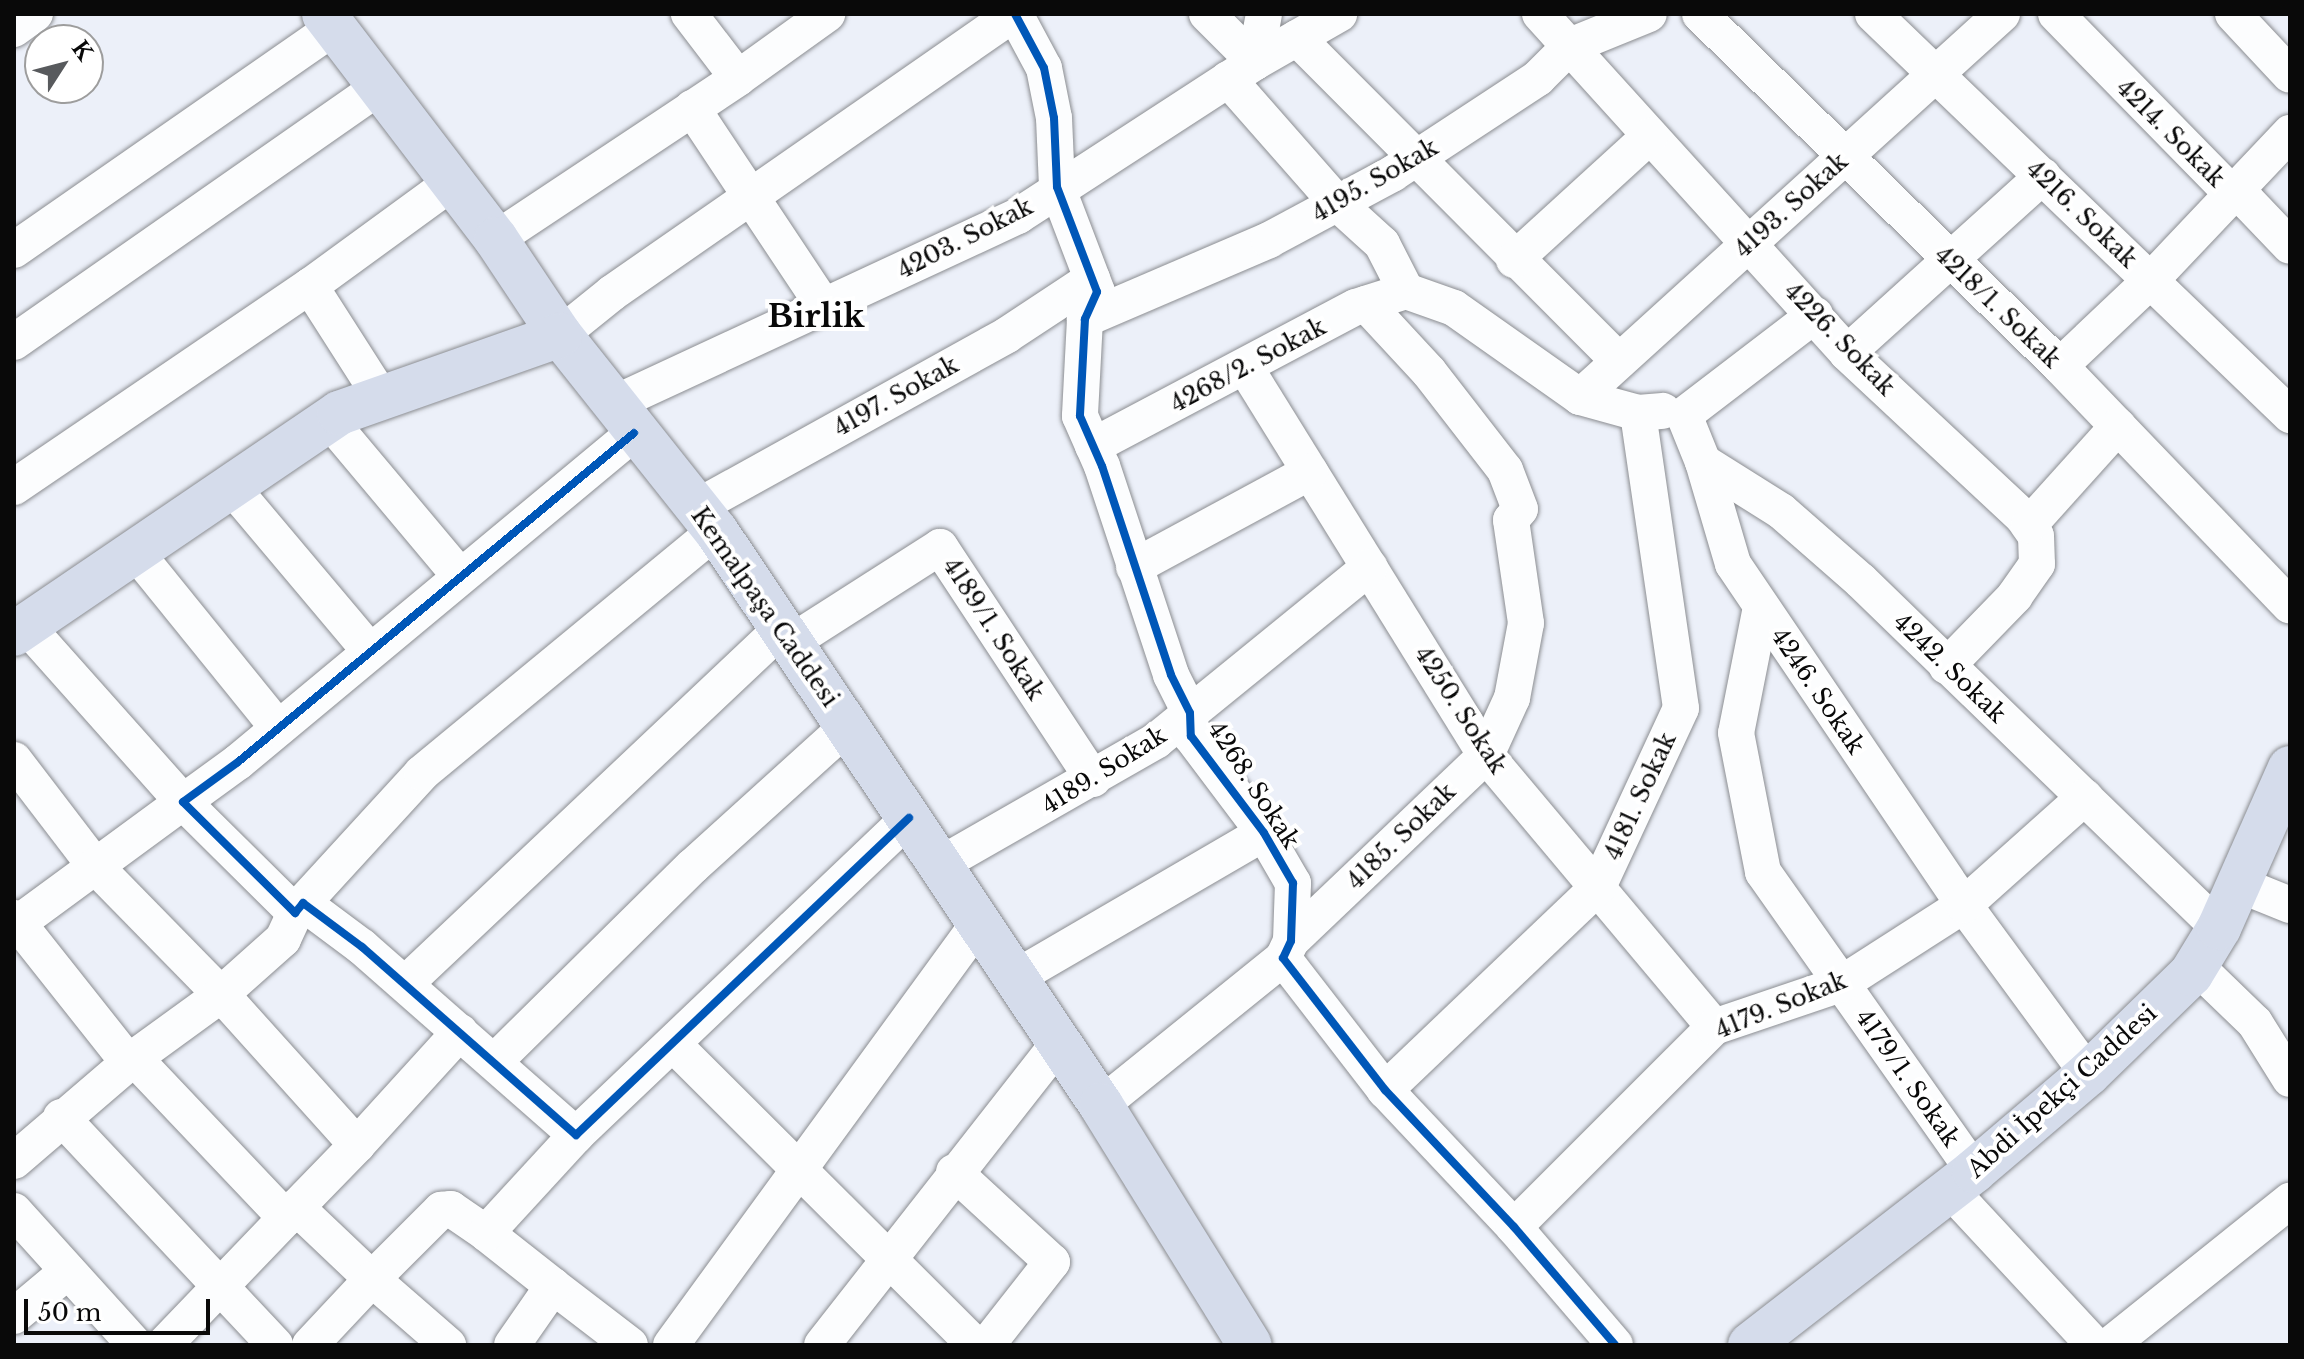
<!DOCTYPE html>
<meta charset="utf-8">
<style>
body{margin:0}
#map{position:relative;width:2304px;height:1359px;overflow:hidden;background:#ecf0f9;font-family:"Libre Baskerville",serif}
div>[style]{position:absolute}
.roads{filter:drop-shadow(0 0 2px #8b8d91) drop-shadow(0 0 2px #8b8d91)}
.minor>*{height:36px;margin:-18px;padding:0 18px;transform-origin:18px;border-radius:18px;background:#fcfdfe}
.major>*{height:44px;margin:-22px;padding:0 22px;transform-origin:22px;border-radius:22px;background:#d5dceb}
.cycleway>*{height:8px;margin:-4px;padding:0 4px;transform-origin:4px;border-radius:4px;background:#0057b8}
span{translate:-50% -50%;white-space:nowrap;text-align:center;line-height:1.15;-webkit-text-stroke:8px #fff;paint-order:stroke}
.street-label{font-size:24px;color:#090909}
.district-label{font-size:32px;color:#090909;font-weight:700}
.frame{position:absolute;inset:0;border:16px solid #090909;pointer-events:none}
.north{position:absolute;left:24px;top:24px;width:80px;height:80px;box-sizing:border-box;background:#fff;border:2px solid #9d9d9d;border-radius:50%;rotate:54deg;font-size:22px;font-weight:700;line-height:32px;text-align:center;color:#090909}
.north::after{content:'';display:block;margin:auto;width:28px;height:36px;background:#585a5d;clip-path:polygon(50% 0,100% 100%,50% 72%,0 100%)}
.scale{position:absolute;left:24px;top:1299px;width:186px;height:36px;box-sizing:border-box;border:4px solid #090909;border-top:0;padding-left:10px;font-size:24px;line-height:28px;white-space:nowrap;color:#090909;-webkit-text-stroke:6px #fff;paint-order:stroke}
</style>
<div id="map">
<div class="roads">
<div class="minor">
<div style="left:1015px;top:14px;width:61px;rotate:61.8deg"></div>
<div style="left:1044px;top:68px;width:51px;rotate:78.7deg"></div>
<div style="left:1054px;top:118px;width:69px;rotate:87.5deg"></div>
<div style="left:1057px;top:187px;width:112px;rotate:69.1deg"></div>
<div style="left:1097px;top:292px;width:30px;rotate:114deg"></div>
<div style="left:1085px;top:319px;width:97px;rotate:93deg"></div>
<div style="left:1080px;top:416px;width:55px;rotate:66.3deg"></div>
<div style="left:1102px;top:466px;width:220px;rotate:71.7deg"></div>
<div style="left:1171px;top:675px;width:42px;rotate:63.4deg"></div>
<div style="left:1190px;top:713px;width:23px;rotate:88deg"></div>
<div style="left:1191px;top:736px;width:121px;rotate:53deg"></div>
<div style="left:1264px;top:833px;width:58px;rotate:59.9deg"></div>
<div style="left:1293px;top:883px;width:58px;rotate:92deg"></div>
<div style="left:1291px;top:941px;width:19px;rotate:115deg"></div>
<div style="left:1283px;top:958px;width:167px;rotate:52.3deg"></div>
<div style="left:1385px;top:1090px;width:188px;rotate:46.7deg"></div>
<div style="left:1514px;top:1227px;width:155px;rotate:49.4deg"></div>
<div style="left:1207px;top:14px;width:68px;rotate:45deg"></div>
<div style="left:1255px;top:62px;width:97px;rotate:-29.7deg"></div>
<div style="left:1540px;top:14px;width:457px;rotate:47.8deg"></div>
<div style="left:1847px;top:353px;width:239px;rotate:43deg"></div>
<div style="left:2022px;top:516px;width:24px;rotate:55deg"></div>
<div style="left:2036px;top:536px;width:28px;rotate:88deg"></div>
<div style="left:2037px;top:564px;width:39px;rotate:125deg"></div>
<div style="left:2015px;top:596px;width:98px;rotate:134.2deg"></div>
<div style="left:1700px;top:14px;width:503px;rotate:44.36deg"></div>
<div style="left:2060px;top:366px;width:332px;rotate:46.2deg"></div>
<div style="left:1873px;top:14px;width:579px;rotate:43.88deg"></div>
<div style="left:2056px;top:14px;width:250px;rotate:45.6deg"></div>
<div style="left:2231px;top:193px;width:18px;rotate:27deg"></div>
<div style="left:2247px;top:201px;width:62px;rotate:46.3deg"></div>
<div style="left:2233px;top:14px;width:83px;rotate:46.9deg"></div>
<div style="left:14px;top:29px;width:26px;rotate:-36deg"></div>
<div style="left:1297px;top:38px;width:456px;rotate:45.1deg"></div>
<div style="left:738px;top:78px;width:110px;rotate:-35.7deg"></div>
<div style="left:1228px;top:79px;width:165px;rotate:48.7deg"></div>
<div style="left:1337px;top:203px;width:61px;rotate:42.3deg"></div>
<div style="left:1382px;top:244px;width:53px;rotate:62.9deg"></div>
<div style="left:692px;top:108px;width:240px;rotate:56.4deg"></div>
<div style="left:496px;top:239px;width:291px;rotate:-33.6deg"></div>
<div style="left:738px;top:78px;width:81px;rotate:-127.4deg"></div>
<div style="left:14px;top:250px;width:389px;rotate:-34.8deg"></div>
<div style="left:1514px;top:260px;width:184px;rotate:-42.4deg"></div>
<div style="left:310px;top:286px;width:135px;rotate:57.4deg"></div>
<div style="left:1406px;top:291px;width:51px;rotate:19.5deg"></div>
<div style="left:1454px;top:308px;width:154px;rotate:35.2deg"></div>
<div style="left:1580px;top:397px;width:60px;rotate:15.4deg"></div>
<div style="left:1638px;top:413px;width:25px;rotate:-5deg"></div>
<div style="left:1085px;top:319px;width:200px;rotate:-23.2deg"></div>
<div style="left:1269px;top:240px;width:140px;rotate:-28.2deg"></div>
<div style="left:1392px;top:174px;width:175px;rotate:-33.3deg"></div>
<div style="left:1538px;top:78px;width:45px;rotate:-45deg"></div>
<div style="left:1570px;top:46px;width:85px;rotate:-22.1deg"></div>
<div style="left:560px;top:335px;width:67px;rotate:-38.9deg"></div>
<div style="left:612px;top:293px;width:489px;rotate:-34.8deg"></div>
<div style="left:14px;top:342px;width:442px;rotate:-34.9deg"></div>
<div style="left:1847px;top:353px;width:264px;rotate:-42.1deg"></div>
<div style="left:2060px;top:366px;width:124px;rotate:-43.4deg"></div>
<div style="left:2150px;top:281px;width:204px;rotate:-46.6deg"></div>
<div style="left:1245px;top:367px;width:457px;rotate:58.2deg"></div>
<div style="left:1486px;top:755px;width:355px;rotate:50deg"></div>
<div style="left:1580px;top:397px;width:570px;rotate:-42.23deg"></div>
<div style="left:613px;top:404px;width:447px;rotate:-24.9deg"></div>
<div style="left:1018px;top:216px;width:283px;rotate:-33deg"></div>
<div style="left:1255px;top:62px;width:49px;rotate:-79.4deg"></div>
<div style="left:1684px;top:415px;width:51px;rotate:68deg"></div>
<div style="left:1703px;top:462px;width:92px;rotate:32.1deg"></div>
<div style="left:1781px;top:511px;width:106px;rotate:41.2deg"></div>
<div style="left:1861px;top:581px;width:499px;rotate:44.1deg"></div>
<div style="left:1684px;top:415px;width:165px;rotate:-37.4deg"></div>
<div style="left:329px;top:420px;width:202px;rotate:50deg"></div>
<div style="left:634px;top:433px;width:515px;rotate:140.28deg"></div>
<div style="left:238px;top:762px;width:68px;rotate:144deg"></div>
<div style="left:183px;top:802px;width:158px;rotate:44.7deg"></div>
<div style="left:295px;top:913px;width:13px;rotate:-51deg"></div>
<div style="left:303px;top:903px;width:74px;rotate:36.7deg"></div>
<div style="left:362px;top:947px;width:285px;rotate:41.3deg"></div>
<div style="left:576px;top:1135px;width:460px;rotate:-43.6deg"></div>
<div style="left:1093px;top:446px;width:297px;rotate:-27.9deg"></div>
<div style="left:1356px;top:307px;width:52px;rotate:-17.7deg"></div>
<div style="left:1703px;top:462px;width:106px;rotate:73.6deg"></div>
<div style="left:1733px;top:564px;width:412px;rotate:55.9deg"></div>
<div style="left:1964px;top:905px;width:210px;rotate:53.7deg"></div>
<div style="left:230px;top:485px;width:217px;rotate:49.9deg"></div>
<div style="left:14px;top:487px;width:358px;rotate:-34.2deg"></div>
<div style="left:310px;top:286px;width:175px;rotate:-36.1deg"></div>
<div style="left:697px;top:507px;width:355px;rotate:-29deg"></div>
<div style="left:1007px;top:335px;width:102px;rotate:-33.4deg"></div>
<div style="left:2029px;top:525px;width:133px;rotate:-48deg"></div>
<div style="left:134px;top:550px;width:229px;rotate:51deg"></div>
<div style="left:1134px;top:567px;width:200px;rotate:-28.4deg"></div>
<div style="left:1761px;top:607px;width:128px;rotate:101.2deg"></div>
<div style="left:1736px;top:733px;width:142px;rotate:79deg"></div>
<div style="left:1763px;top:872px;width:366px;rotate:54.8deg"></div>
<div style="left:790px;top:643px;width:178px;rotate:-32.6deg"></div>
<div style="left:940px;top:547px;width:278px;rotate:56.6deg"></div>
<div style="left:14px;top:760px;width:133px;rotate:52.6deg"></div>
<div style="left:95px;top:866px;width:193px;rotate:45.6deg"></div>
<div style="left:230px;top:1004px;width:190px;rotate:48deg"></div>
<div style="left:357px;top:1145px;width:153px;rotate:-47.7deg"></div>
<div style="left:939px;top:865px;width:251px;rotate:-29.8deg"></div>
<div style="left:1157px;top:740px;width:274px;rotate:-39.1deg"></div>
<div style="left:2238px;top:884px;width:56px;rotate:22deg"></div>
<div style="left:303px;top:903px;width:176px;rotate:-47.5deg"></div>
<div style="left:422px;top:773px;width:381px;rotate:-39.5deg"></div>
<div style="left:295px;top:913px;width:29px;rotate:115deg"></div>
<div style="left:283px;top:939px;width:87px;rotate:138.3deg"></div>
<div style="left:218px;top:997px;width:104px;rotate:144deg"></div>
<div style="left:134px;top:1058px;width:221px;rotate:46.5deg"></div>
<div style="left:286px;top:1218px;width:102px;rotate:-45.8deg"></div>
<div style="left:14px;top:918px;width:185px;rotate:51.6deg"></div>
<div style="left:14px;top:926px;width:210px;rotate:-36.3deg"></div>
<div style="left:183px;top:802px;width:236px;rotate:-131.7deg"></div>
<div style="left:1291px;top:941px;width:269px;rotate:-43.6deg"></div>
<div style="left:1486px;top:755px;width:63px;rotate:-65.5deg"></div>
<div style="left:1512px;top:698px;width:76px;rotate:-79.4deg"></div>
<div style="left:1526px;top:623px;width:104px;rotate:-98.3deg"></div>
<div style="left:1511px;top:520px;width:14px;rotate:-51deg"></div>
<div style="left:1520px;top:509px;width:42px;rotate:-111deg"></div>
<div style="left:1505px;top:470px;width:124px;rotate:-127.8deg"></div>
<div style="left:1429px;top:372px;width:93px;rotate:-132.8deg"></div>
<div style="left:2195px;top:965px;width:83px;rotate:44deg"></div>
<div style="left:2255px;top:1023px;width:66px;rotate:58deg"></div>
<div style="left:1013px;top:979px;width:290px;rotate:-30.2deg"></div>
<div style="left:405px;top:984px;width:517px;rotate:-43.35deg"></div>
<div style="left:673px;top:1044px;width:426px;rotate:44.9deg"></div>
<div style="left:494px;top:1062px;width:279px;rotate:-44.6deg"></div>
<div style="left:693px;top:866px;width:207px;rotate:-42.1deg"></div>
<div style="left:1385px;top:1090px;width:294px;rotate:-43.6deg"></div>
<div style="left:1598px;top:887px;width:197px;rotate:-65.1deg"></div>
<div style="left:1681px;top:708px;width:298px;rotate:-98.3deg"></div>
<div style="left:1101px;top:1105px;width:234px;rotate:-38.9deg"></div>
<div style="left:61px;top:1117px;width:313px;rotate:46.8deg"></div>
<div style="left:14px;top:1161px;width:158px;rotate:-40.6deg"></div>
<div style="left:954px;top:1172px;width:133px;rotate:42.6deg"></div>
<div style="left:1052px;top:1262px;width:105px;rotate:128.1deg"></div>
<div style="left:1950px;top:1190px;width:212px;rotate:47.1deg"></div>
<div style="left:296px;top:1207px;width:105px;rotate:43.5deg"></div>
<div style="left:372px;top:1279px;width:98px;rotate:-45deg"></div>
<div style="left:441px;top:1210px;width:10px;rotate:-6deg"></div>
<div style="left:451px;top:1209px;width:42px;rotate:34.4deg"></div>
<div style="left:14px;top:1211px;width:181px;rotate:47.9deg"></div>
<div style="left:1514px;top:1227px;width:283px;rotate:-45deg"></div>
<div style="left:1714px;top:1027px;width:134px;rotate:-18.7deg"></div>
<div style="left:1841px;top:984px;width:146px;rotate:-32.7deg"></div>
<div style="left:1964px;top:905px;width:162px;rotate:-41.8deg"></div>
<div style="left:553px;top:1286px;width:97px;rotate:37.5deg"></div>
<div style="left:14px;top:1316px;width:70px;rotate:-39.8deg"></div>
<div style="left:164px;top:1345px;width:176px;rotate:-46.2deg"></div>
<div style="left:310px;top:1345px;width:91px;rotate:-46.8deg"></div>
<div style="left:372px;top:1279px;width:101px;rotate:41deg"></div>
<div style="left:512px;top:1345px;width:72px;rotate:-55.2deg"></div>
<div style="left:553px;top:1286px;width:85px;rotate:-141.7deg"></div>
<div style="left:486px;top:1233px;width:133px;rotate:-47.4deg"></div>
<div style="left:671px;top:1345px;width:521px;rotate:-53.9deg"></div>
<div style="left:822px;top:1345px;width:382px;rotate:-51.9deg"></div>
<div style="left:2110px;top:1345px;width:231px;rotate:-38.7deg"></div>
</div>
<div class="major">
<div style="left:324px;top:14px;width:283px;rotate:52.6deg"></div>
<div style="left:496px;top:239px;width:115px;rotate:56.3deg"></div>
<div style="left:560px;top:335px;width:251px;rotate:51.5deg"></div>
<div style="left:716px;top:531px;width:691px;rotate:56.15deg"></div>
<div style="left:1101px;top:1105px;width:282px;rotate:58.2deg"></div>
<div style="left:14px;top:634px;width:393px;rotate:-34.2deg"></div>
<div style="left:339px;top:413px;width:234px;rotate:-19.4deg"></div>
<div style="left:1750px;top:1345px;width:284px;rotate:-37.8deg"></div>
<div style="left:1974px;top:1171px;width:150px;rotate:-40.4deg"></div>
<div style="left:2088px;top:1074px;width:144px;rotate:-44.2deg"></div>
<div style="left:2191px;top:974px;width:54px;rotate:-58.7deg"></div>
<div style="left:2219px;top:928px;width:175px;rotate:-66.1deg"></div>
</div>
</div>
<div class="cycleway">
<div style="left:1015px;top:14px;width:61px;rotate:61.8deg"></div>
<div style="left:1044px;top:68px;width:51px;rotate:78.7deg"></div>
<div style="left:1054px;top:118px;width:69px;rotate:87.5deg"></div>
<div style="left:1057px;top:187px;width:112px;rotate:69.1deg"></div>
<div style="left:1097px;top:292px;width:30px;rotate:114deg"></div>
<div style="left:1085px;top:319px;width:97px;rotate:93deg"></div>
<div style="left:1080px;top:416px;width:55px;rotate:66.3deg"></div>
<div style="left:1102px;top:466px;width:220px;rotate:71.7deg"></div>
<div style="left:1171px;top:675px;width:42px;rotate:63.4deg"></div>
<div style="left:1190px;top:713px;width:23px;rotate:88deg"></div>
<div style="left:1191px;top:736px;width:121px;rotate:53deg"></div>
<div style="left:1264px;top:833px;width:58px;rotate:59.9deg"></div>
<div style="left:1293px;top:883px;width:58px;rotate:92deg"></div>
<div style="left:1291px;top:941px;width:19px;rotate:115deg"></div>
<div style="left:1283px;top:958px;width:167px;rotate:52.3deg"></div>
<div style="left:1385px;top:1090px;width:188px;rotate:46.7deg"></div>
<div style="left:1514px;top:1227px;width:155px;rotate:49.4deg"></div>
<div style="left:634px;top:433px;width:515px;rotate:140.28deg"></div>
<div style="left:238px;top:762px;width:68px;rotate:144deg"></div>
<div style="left:183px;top:802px;width:158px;rotate:44.7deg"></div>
<div style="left:295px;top:913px;width:13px;rotate:-51deg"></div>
<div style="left:303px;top:903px;width:74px;rotate:36.7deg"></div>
<div style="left:362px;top:947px;width:285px;rotate:41.3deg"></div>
<div style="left:576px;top:1135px;width:460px;rotate:-43.6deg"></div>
</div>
<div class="street-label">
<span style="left:2171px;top:133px;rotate:45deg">4214. Sokak</span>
<span style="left:1375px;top:180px;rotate:-30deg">4195. Sokak</span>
<span style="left:1791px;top:205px;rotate:-42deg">4193. Sokak</span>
<span style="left:2082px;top:214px;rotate:44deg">4216. Sokak</span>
<span style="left:965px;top:238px;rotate:-27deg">4203. Sokak</span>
<span style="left:1998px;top:307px;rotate:44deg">4218/1. Sokak</span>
<span style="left:1840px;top:339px;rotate:46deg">4226. Sokak</span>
<span style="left:1248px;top:365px;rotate:-28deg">4268/2. Sokak</span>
<span style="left:896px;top:396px;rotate:-29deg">4197. Sokak</span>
<span style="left:765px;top:607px;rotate:55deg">Kemalpaşa Caddesi</span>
<span style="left:994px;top:629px;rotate:57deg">4189/1. Sokak</span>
<span style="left:1950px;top:668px;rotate:44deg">4242. Sokak</span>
<span style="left:1818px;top:691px;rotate:56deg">4246. Sokak</span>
<span style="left:1461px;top:710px;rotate:57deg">4250. Sokak</span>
<span style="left:1104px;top:770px;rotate:-32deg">4189. Sokak</span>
<span style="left:1254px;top:785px;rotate:57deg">4268. Sokak</span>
<span style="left:1640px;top:796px;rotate:-65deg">4181. Sokak</span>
<span style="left:1401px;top:836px;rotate:-44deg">4185. Sokak</span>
<span style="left:1781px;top:1005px;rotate:-22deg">4179. Sokak</span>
<span style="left:1908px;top:1078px;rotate:55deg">4179/1. Sokak</span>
<span style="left:2062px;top:1091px;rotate:-42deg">Abdi İpekçi Caddesi</span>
</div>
<div class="district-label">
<span style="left:816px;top:316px">Birlik</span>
</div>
<div class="frame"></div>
<div class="north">K</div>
<div class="scale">50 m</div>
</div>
